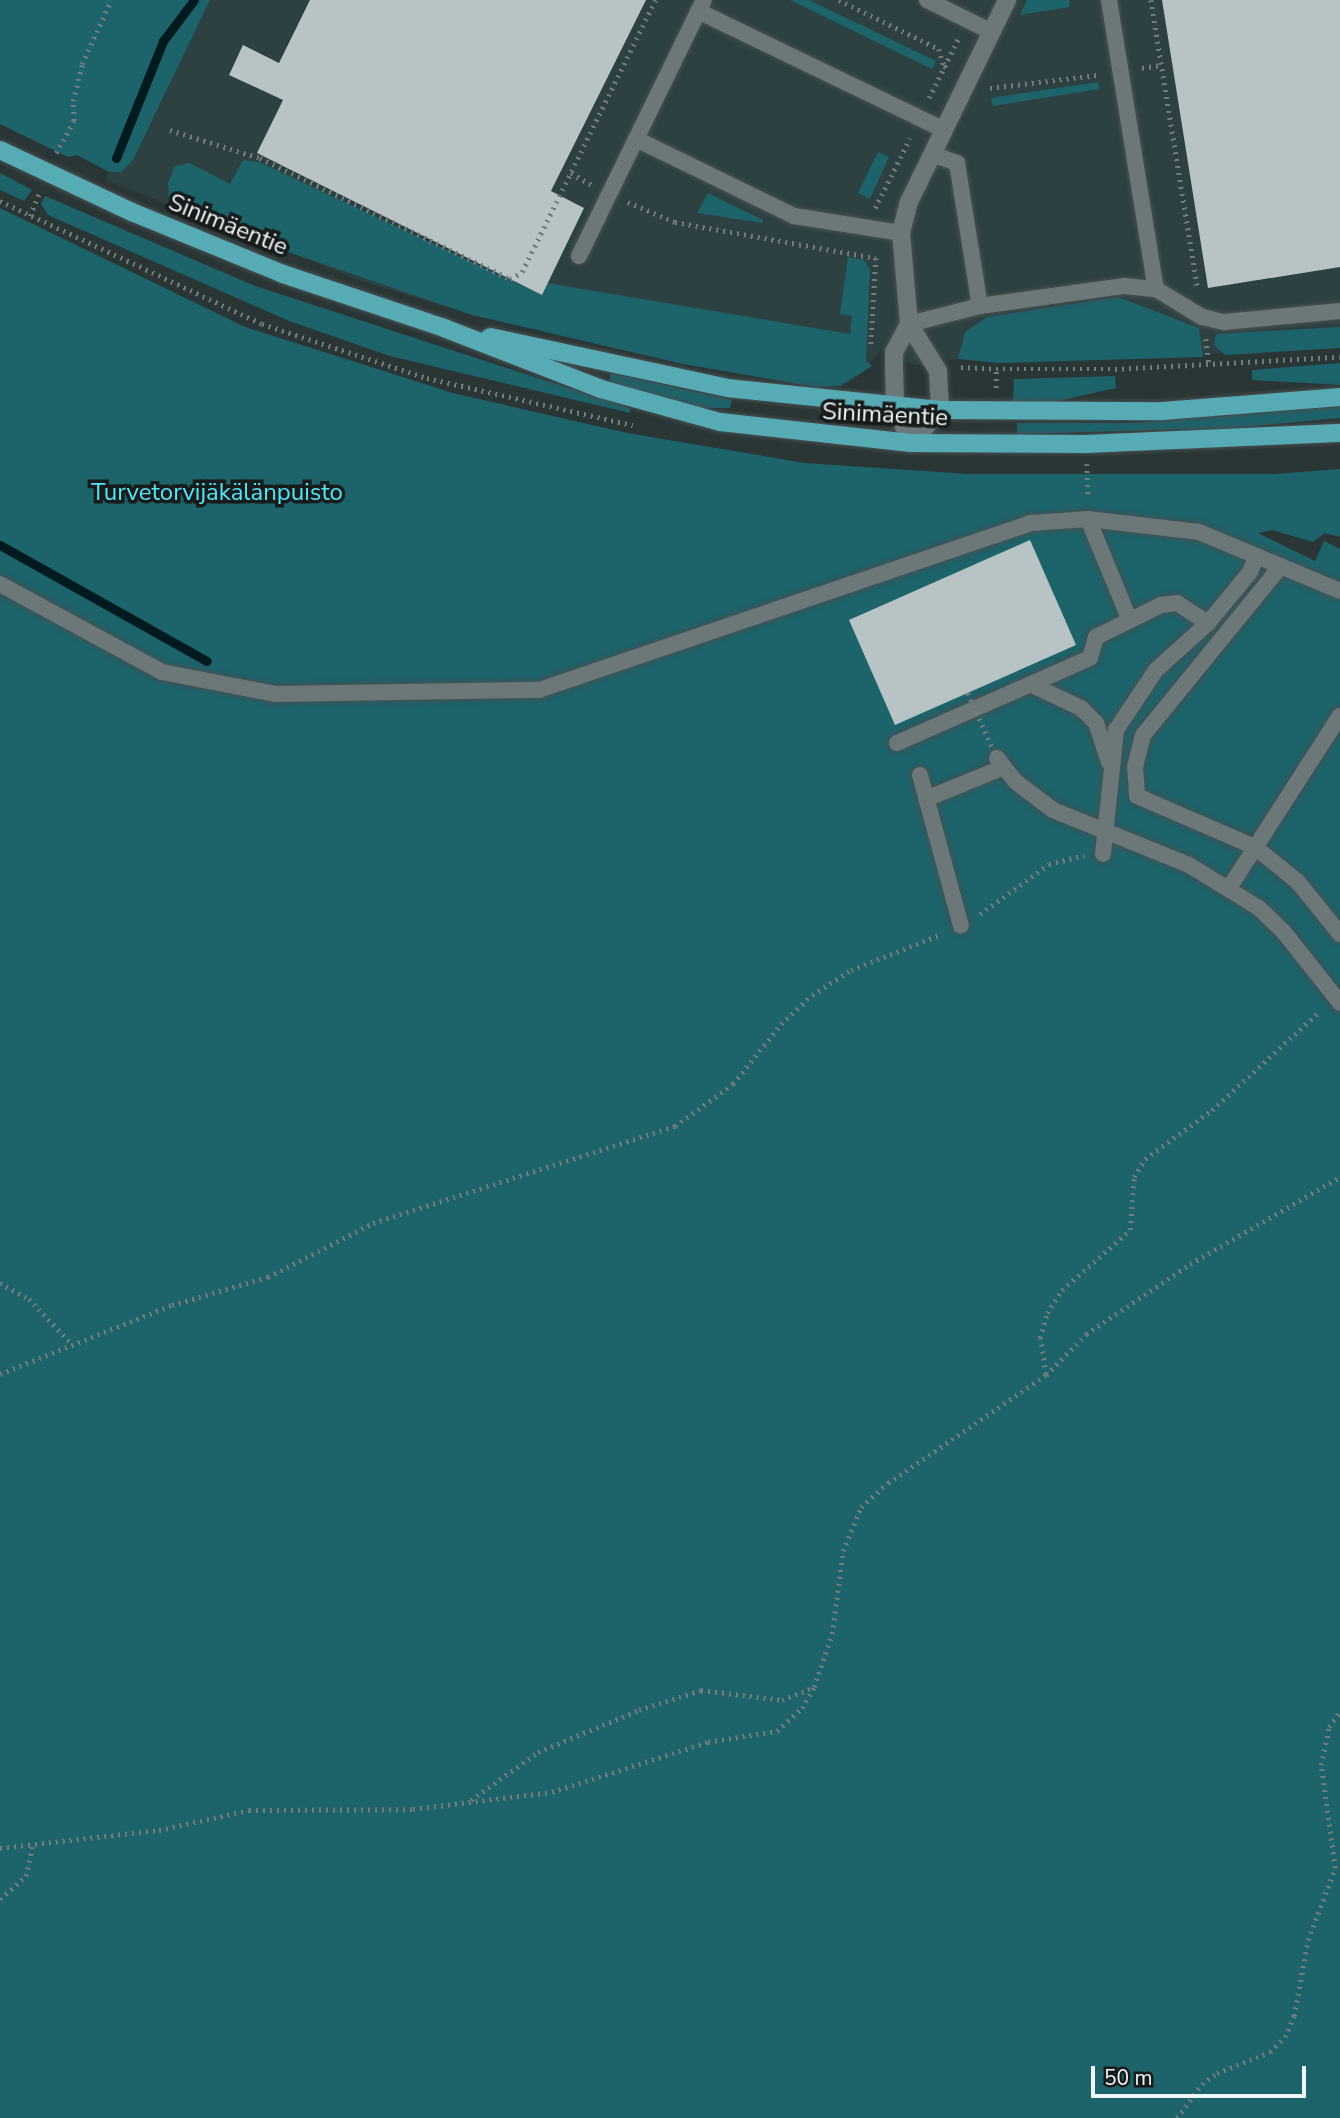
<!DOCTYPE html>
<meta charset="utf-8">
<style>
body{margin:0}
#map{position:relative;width:1340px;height:2118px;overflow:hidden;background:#2a3536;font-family:"Nunito Sans",sans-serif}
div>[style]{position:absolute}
.built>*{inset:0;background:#2d4042}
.green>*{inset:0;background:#1d636a}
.stream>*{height:9px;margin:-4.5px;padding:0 4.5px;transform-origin:4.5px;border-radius:4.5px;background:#001b1f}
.building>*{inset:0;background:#b7c3c5}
.path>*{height:4.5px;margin-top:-2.25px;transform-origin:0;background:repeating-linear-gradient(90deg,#737c7d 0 2px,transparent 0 7px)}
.roads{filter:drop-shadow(0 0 2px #475051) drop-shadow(0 0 2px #475051)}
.lane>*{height:16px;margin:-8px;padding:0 8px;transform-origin:8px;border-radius:8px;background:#6b7778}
.street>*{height:18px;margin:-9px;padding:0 9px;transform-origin:9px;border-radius:9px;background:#6b7778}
.primary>*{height:18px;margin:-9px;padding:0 9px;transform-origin:9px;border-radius:9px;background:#57abb4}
.path-bridge>*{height:4.5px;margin-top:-2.25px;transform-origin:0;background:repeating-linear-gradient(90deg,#737c7d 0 2px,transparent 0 7px)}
span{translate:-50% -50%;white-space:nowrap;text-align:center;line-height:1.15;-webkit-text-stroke:7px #171b1c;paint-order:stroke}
.street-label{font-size:24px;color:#f0f6f7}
.park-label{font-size:24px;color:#50e7f7}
.scale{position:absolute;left:1091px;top:2066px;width:215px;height:32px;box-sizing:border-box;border:4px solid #f0f6f7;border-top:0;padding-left:9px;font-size:21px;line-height:24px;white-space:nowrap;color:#f0f6f7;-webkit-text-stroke:5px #171b1c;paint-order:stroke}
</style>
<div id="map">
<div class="built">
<div style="clip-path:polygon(210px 0,1340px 0,1340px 348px,999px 363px,958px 359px,914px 365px,881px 350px,859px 377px,840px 386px,816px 387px,683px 364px,472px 315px,362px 281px,106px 180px,109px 172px,121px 172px,133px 160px)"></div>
</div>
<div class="green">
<div style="clip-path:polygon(0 0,210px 0,133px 160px,121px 172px,109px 172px,77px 155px,68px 157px,0 124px)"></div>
<div style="clip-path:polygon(790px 0,809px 0,936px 61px,932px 69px)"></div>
<div style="clip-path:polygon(1027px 0,1069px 0,1070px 7px,1020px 15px)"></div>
<div style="clip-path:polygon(1098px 82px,1100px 89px,993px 106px,991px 98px)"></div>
<div style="clip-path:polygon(878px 152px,889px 157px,870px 199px,858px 193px)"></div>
<div style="clip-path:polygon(243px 160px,259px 162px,542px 295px,547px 283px,850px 334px,852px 316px,840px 314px,848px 257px,864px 260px,870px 269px,866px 361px,872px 366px,840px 386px,816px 387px,683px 364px,472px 315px,256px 241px,176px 210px,169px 200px,168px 183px,175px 166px,190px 163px,230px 184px)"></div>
<div style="clip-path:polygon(0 173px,32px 190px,24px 201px,0 190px)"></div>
<div style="clip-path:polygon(708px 193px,763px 220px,763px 223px,697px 213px)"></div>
<div style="clip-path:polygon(45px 196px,255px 286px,630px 408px,630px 413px,390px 356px,289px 321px,48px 215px,41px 204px)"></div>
<div style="clip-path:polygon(0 208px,245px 327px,453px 393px,627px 433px,805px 463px,969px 474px,1274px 474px,1340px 469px,1340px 537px,1325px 533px,1313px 542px,1272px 530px,1258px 533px,1315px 561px,1324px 541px,1340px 549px,1340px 2118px,0 2118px)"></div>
<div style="clip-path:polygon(1118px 297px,1199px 328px,1203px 357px,999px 363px,958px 359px,965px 332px,987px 317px)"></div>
<div style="clip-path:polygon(1340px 327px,1340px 348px,1225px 355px,1214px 345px,1216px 334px)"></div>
<div style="clip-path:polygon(1340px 363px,1340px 385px,1252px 380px,1252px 370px)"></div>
<div style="clip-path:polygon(611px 373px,732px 400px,730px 408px,690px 408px,609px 381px)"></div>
<div style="clip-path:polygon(1115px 376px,1116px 388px,1053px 402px,1013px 402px,1014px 379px)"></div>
<div style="clip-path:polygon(1340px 407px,1340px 418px,1233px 428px,1017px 434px,1017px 423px,1134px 423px)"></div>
</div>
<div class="stream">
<div style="left:116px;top:158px;width:126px;rotate:-68.1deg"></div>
<div style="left:163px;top:41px;width:51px;rotate:-52.9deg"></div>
<div style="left:0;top:545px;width:237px;rotate:29.3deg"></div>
</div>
<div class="building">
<div style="clip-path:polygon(310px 0,646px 0,551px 191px,584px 208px,542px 295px,257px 153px,283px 100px,229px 75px,243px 45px,279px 63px)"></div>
<div style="clip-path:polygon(1162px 0,1340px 0,1340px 267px,1208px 288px)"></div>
<div style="clip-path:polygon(1030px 540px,1076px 645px,895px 725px,849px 620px)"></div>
</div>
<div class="path">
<div style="left:839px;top:0;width:111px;rotate:26.1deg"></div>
<div style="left:939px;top:49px;width:18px;rotate:74deg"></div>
<div style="left:944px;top:66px;width:7px;rotate:27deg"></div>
<div style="left:1151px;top:0;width:293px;rotate:80.8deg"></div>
<div style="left:1142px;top:68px;width:19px;rotate:-9deg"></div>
<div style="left:990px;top:88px;width:109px;rotate:-6.9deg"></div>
<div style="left:929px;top:98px;width:68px;rotate:-63.8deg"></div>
<div style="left:170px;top:130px;width:94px;rotate:17.3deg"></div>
<div style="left:260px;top:158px;width:278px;rotate:25.8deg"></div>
<div style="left:510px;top:279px;width:14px;rotate:-30deg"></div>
<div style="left:522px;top:272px;width:303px;rotate:-63.9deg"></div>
<div style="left:56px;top:153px;width:37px;rotate:-61deg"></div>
<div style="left:74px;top:121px;width:20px;rotate:-93deg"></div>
<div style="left:73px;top:101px;width:38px;rotate:-76deg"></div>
<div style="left:82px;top:64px;width:70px;rotate:-65.6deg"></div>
<div style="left:571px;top:173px;width:24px;rotate:30deg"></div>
<div style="left:0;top:201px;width:289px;rotate:25.1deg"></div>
<div style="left:262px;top:324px;width:174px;rotate:18.1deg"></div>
<div style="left:427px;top:378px;width:211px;rotate:12.9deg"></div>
<div style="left:628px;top:202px;width:51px;rotate:23.1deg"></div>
<div style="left:675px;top:222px;width:204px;rotate:10.2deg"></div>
<div style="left:876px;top:258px;width:86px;rotate:93.3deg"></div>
<div style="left:875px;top:208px;width:78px;rotate:-63.4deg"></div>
<div style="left:30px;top:216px;width:24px;rotate:-68deg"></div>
<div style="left:1206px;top:339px;width:25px;rotate:83deg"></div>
<div style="left:961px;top:367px;width:35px;rotate:3deg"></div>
<div style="left:996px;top:388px;width:19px;rotate:-90deg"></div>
<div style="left:996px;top:369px;width:119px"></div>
<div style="left:1115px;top:369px;width:225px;rotate:-3.1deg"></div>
<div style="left:1087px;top:464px;width:33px;rotate:88deg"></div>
<div style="left:980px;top:914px;width:85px;rotate:-35.9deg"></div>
<div style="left:1049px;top:864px;width:36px;rotate:-14deg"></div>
<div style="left:0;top:1283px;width:33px;rotate:29deg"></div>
<div style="left:29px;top:1299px;width:61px;rotate:46.3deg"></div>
<div style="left:0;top:1374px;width:185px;rotate:-21.9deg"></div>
<div style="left:172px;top:1305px;width:100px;rotate:-16.3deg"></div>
<div style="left:268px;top:1277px;width:118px;rotate:-27.2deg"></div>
<div style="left:373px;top:1223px;width:317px;rotate:-17.8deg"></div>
<div style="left:675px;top:1126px;width:72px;rotate:-35.9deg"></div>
<div style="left:733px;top:1084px;width:77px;rotate:-51.3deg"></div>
<div style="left:781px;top:1024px;width:42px;rotate:-43.1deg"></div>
<div style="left:812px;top:995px;width:46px;rotate:-32.7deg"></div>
<div style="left:851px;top:970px;width:98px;rotate:-21.6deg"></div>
<div style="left:1046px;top:1374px;width:36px;rotate:-99deg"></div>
<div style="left:1040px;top:1338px;width:26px;rotate:-74deg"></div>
<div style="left:1047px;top:1313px;width:27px;rotate:-57deg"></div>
<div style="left:1062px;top:1290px;width:91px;rotate:-41.4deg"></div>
<div style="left:1130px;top:1230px;width:53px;rotate:-85.7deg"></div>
<div style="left:1134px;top:1177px;width:21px;rotate:-59deg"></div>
<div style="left:1145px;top:1159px;width:83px;rotate:-36.2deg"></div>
<div style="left:1212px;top:1110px;width:145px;rotate:-42.5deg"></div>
<div style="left:471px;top:1800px;width:82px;rotate:-35.6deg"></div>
<div style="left:538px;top:1752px;width:109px;rotate:-22.6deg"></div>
<div style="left:639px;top:1710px;width:65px;rotate:-17.9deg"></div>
<div style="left:701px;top:1690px;width:82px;rotate:7deg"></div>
<div style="left:782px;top:1700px;width:35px;rotate:-22deg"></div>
<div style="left:0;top:1848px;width:160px;rotate:-6.5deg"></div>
<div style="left:159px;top:1830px;width:92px;rotate:-12.5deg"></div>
<div style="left:249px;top:1810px;width:164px;rotate:-0.3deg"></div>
<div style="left:413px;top:1809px;width:140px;rotate:-7deg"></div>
<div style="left:552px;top:1792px;width:164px;rotate:-17.8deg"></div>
<div style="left:708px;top:1742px;width:70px;rotate:-9.1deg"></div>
<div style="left:777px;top:1731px;width:34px;rotate:-43deg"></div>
<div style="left:802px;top:1708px;width:24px;rotate:-60deg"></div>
<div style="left:814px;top:1687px;width:56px;rotate:-71.2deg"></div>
<div style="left:832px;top:1634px;width:84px;rotate:-82.5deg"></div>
<div style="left:843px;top:1551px;width:48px;rotate:-67.8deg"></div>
<div style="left:861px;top:1507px;width:36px;rotate:-42deg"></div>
<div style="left:888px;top:1483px;width:191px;rotate:-34.4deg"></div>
<div style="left:1046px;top:1375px;width:57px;rotate:-45.7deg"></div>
<div style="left:1086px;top:1334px;width:125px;rotate:-33.9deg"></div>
<div style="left:1190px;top:1264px;width:173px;rotate:-30.1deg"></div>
<div style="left:0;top:1899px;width:35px;rotate:-41deg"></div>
<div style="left:26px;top:1876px;width:30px;rotate:-78deg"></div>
<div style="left:1177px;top:2118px;width:42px;rotate:-53.7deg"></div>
<div style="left:1202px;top:2084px;width:19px;rotate:-36deg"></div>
<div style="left:1217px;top:2073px;width:57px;rotate:-21.6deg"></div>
<div style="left:1270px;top:2052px;width:21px;rotate:-45deg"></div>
<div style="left:1285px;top:2037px;width:23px;rotate:-67deg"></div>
<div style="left:1294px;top:2016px;width:77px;rotate:-79.6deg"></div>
<div style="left:1308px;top:1940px;width:77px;rotate:-69.4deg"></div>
<div style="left:1335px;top:1868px;width:104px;rotate:-97.7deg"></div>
<div style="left:1321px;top:1765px;width:39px;rotate:-78deg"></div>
<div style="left:1329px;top:1727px;width:19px;rotate:-54deg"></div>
</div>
<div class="roads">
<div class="lane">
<div style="left:927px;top:0;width:72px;rotate:26.2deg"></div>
<div style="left:1109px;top:0;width:293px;rotate:80.8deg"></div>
<div style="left:698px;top:11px;width:273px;rotate:25.8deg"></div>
<div style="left:636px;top:139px;width:176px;rotate:26deg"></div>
<div style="left:794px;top:216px;width:108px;rotate:9deg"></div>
<div style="left:932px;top:154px;width:27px;rotate:20deg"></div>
<div style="left:957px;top:163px;width:145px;rotate:80.9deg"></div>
<div style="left:579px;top:256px;width:285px;rotate:-64deg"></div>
<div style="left:909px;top:324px;width:73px;rotate:-14.2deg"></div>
<div style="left:980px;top:306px;width:146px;rotate:-7.9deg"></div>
<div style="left:1125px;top:286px;width:31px;rotate:6deg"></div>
<div style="left:1156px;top:289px;width:54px;rotate:31.3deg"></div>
<div style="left:1202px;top:317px;width:23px;rotate:13deg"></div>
<div style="left:1224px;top:322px;width:117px;rotate:-5.4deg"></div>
<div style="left:1281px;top:566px;width:218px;rotate:129.2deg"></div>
<div style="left:1143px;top:735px;width:32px;rotate:104deg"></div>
<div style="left:1135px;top:766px;width:30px;rotate:86deg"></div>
<div style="left:1137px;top:796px;width:129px;rotate:23.4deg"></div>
<div style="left:1255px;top:847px;width:55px;rotate:39.1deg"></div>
<div style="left:1298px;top:882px;width:67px;rotate:51.1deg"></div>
<div style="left:0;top:584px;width:184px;rotate:28.5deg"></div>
<div style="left:162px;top:672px;width:115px;rotate:11deg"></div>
<div style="left:275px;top:694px;width:264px;rotate:-0.9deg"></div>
<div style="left:539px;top:690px;width:520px;rotate:-18.75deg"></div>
<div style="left:1031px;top:523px;width:57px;rotate:-4deg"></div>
<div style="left:1128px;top:616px;width:105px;rotate:-112.4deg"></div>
<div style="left:1088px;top:519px;width:112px;rotate:6.7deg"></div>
<div style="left:1199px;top:532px;width:153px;rotate:22.7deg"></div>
<div style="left:1032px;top:685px;width:54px;rotate:25.1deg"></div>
<div style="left:1081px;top:708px;width:21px;rotate:45deg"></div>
<div style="left:1096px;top:723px;width:41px;rotate:71.6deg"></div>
<div style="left:897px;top:743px;width:211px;rotate:-23.8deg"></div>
<div style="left:1090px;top:658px;width:22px;rotate:-74deg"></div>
<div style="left:1096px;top:637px;width:72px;rotate:-26.2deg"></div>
<div style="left:1161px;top:605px;width:16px;rotate:-7deg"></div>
<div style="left:1177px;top:603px;width:37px;rotate:33deg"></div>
<div style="left:997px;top:758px;width:31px;rotate:52deg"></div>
<div style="left:1016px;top:782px;width:46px;rotate:37.1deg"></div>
<div style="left:1053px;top:810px;width:147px;rotate:22deg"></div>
<div style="left:1189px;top:865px;width:82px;rotate:31.6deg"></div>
<div style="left:1259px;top:908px;width:33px;rotate:44deg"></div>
<div style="left:1283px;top:931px;width:92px;rotate:51.6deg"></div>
<div style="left:920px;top:775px;width:156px;rotate:74.8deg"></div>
<div style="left:926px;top:799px;width:84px;rotate:-22.3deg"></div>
<div style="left:1103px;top:854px;width:125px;rotate:-84deg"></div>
<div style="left:1116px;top:730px;width:72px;rotate:-56.3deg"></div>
<div style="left:1156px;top:670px;width:70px;rotate:-42.1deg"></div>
<div style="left:1208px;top:623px;width:66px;rotate:-50.5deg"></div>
<div style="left:1250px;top:572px;width:17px;rotate:-66deg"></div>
<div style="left:1229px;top:888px;width:205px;rotate:-57.2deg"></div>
</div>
<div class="street">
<div style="left:909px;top:324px;width:32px;rotate:118deg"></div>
<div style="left:894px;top:352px;width:13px;rotate:90deg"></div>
<div style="left:894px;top:365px;width:41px;rotate:88.6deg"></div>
<div style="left:895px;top:406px;width:40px;rotate:66.6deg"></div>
<div style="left:911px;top:443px;width:44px;rotate:-48.7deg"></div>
<div style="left:940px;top:410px;width:39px;rotate:-93deg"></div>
<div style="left:938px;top:371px;width:55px;rotate:-121.7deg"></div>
<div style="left:909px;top:324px;width:91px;rotate:-95deg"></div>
<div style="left:901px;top:233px;width:32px;rotate:-76deg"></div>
<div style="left:909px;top:202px;width:225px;rotate:-64.1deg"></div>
</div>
<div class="primary">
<div style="left:0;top:150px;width:146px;rotate:25.2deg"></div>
<div style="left:132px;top:212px;width:163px;rotate:22.3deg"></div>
<div style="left:283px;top:274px;width:170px;rotate:18.5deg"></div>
<div style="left:444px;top:328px;width:168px;rotate:21.2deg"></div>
<div style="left:601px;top:389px;width:123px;rotate:15.5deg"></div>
<div style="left:720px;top:422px;width:192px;rotate:6.3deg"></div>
<div style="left:911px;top:443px;width:172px;rotate:0.3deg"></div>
<div style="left:1083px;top:444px;width:257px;rotate:-2.5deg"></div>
<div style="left:490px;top:337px;width:242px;rotate:12.1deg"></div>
<div style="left:727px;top:388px;width:214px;rotate:5.9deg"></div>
<div style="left:940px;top:410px;width:223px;rotate:0.3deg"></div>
<div style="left:1163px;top:411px;width:178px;rotate:-4.5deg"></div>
</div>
</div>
<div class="path-bridge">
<div style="left:968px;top:693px;width:71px;rotate:66deg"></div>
</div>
<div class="street-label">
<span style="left:228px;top:225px;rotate:22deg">Sinimäentie</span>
<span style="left:885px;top:415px;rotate:3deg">Sinimäentie</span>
</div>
<div class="park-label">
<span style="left:217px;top:493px">Turvetorvijäkälänpuisto</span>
</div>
<div class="scale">50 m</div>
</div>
